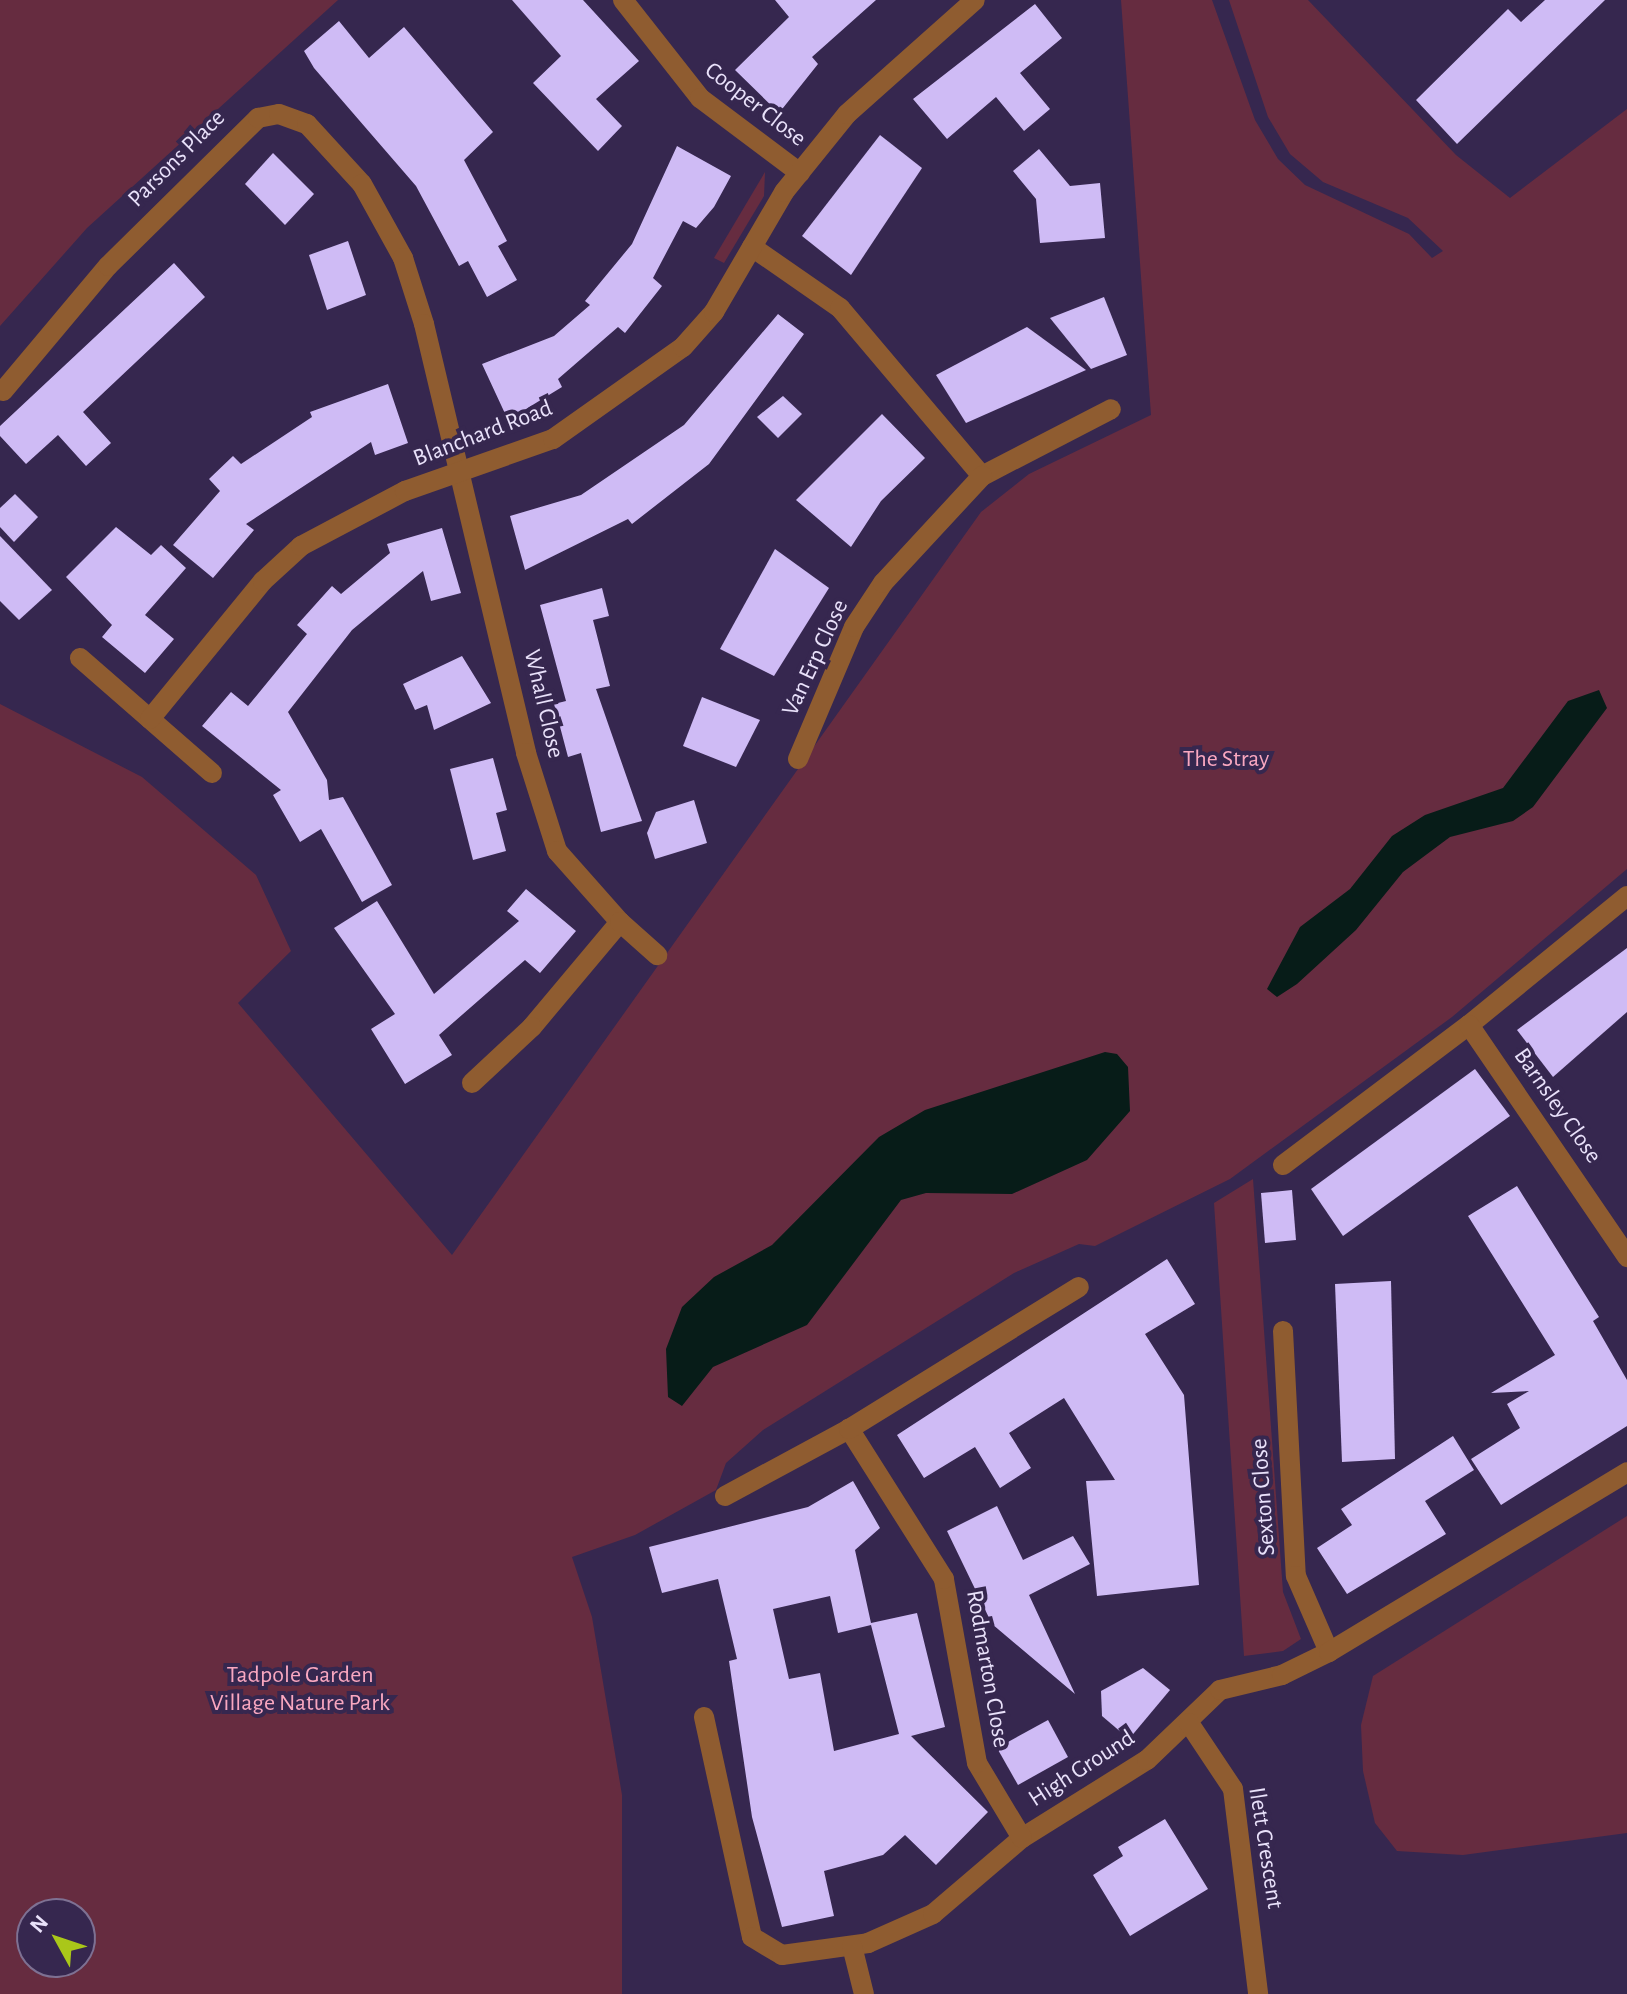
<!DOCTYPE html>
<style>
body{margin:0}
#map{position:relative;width:1627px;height:1994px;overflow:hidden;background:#36274f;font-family:"Alegreya Sans",sans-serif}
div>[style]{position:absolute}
.green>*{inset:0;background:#662c40}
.water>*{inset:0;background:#071c18}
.building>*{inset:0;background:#cfbbf5}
.street>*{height:20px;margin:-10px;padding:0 10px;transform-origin:10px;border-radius:10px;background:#8f5c30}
span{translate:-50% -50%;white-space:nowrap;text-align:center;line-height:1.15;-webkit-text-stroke:8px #36274f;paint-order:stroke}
.street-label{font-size:24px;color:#e9e1fa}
.park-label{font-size:24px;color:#f9a7c0}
.north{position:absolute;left:16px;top:1898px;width:80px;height:80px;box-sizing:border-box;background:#36274f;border:2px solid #7e7193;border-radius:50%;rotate:310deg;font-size:22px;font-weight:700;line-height:32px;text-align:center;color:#e9e1fa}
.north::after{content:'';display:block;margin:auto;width:28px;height:36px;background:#aac719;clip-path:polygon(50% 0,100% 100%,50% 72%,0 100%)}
</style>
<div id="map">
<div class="green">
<div style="clip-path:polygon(0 0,338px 0,87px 228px,0 326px)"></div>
<div style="clip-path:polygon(evenodd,1121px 0,1212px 0,1255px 120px,1278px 159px,1305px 185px,1409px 234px,1432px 258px,1443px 251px,1408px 218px,1323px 182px,1290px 154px,1268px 117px,1229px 0,1308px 0,1456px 155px,1510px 198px,1627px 109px,1627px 869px,1452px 1017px,1230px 1179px,1095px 1246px,1079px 1244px,1014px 1273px,763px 1430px,726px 1463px,716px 1490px,635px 1535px,572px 1557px,592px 1617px,622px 1795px,622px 1994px,0 1994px,0 704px,142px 777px,256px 875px,291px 951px,238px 1003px,452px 1255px,981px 512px,1029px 474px,1151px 415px,1121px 0,32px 1914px,80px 1914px,80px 1962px,32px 1962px,32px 1914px)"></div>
<div style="clip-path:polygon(765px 172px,764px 196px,724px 263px,714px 258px)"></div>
<div style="clip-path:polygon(1253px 1179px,1283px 1592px,1301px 1639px,1283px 1651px,1244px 1656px,1214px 1203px)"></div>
<div style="clip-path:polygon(1627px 1516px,1627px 1833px,1463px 1855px,1397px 1851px,1375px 1823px,1363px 1771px,1361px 1725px,1373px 1676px)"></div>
</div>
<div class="water">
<div style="clip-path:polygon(1599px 690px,1607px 708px,1533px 807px,1513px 821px,1450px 837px,1403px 872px,1356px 930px,1297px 984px,1277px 997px,1267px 989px,1300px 927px,1350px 889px,1392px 836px,1425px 815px,1503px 788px,1568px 701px)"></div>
<div style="clip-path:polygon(1105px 1052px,1117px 1054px,1128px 1067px,1130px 1111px,1087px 1160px,1012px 1194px,926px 1193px,901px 1200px,807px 1325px,713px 1367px,682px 1406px,668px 1397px,666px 1349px,682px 1307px,714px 1277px,772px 1245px,879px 1137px,925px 1110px)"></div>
</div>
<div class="building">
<div style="clip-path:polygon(512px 0,583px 0,639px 61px,596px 99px,622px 126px,598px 151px,533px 83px,561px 56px)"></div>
<div style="clip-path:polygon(775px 0,876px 0,812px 57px,818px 64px,779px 113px,735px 70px,789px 17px)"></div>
<div style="clip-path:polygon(1545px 0,1605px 0,1457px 144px,1416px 100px,1508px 9px,1521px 22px)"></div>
<div style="clip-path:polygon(1035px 4px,1062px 38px,1020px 73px,1050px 109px,1024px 131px,996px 97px,947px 139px,913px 99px)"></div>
<div style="clip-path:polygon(339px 21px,369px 58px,404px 27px,493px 132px,464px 160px,507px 241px,498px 246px,517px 280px,487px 297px,468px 261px,459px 266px,416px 186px,314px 68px,304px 51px)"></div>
<div style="clip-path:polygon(880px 135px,922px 168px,851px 275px,802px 236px)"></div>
<div style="clip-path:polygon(677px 146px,731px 176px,714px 207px,696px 228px,683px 221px,653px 278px,662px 286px,625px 333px,618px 327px,558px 379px,562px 387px,508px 420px,482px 364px,554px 336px,590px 305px,585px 301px,632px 244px)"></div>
<div style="clip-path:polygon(1039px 149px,1070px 186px,1100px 183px,1105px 238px,1040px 243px,1036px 199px,1013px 171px)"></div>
<div style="clip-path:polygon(273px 153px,314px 194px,285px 225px,245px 184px)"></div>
<div style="clip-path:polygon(348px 241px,366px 295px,327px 310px,309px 255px)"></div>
<div style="clip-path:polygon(174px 263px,205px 297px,83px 412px,111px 443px,86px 466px,58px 435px,26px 464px,0 436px,0 426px)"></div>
<div style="clip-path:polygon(1104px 297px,1127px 355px,1091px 369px,1050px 318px)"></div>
<div style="clip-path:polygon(778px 314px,804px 334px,709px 464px,632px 524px,628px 519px,525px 570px,510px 516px,581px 495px,684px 425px)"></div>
<div style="clip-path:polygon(1027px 327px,1086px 370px,966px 423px,936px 375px)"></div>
<div style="clip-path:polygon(388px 384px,408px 443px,375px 455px,371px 442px,246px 524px,254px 530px,213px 578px,173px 545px,220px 491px,209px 479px,233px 456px,241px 464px,312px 417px,310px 412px)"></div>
<div style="clip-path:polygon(783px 396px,802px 414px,778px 438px,757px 417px)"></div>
<div style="clip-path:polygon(882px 414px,925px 458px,881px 501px,851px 547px,796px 500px)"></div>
<div style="clip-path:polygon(15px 494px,38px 517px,14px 542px,0 527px,0 508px)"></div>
<div style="clip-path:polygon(116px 527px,151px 555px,161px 545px,186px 568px,145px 615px,174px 639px,145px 673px,102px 637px,112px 625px,66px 577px)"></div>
<div style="clip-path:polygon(442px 528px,461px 593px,431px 601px,423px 571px,352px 630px,288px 712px,327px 780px,329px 800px,343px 797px,392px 885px,362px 902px,321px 829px,300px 842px,273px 795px,281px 790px,202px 726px,231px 692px,248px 706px,307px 634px,297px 625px,332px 586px,341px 594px,390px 553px,387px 544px)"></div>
<div style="clip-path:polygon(0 536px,52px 590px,19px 620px,0 601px)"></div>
<div style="clip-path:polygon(775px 549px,829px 588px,774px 676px,720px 649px)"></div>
<div style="clip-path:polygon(602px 588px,609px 616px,593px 620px,610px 686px,596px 689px,642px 821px,601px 832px,581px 753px,568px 757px,554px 704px,566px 701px,540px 605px)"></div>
<div style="clip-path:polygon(462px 656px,491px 703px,434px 730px,427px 705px,415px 710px,403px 684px)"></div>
<div style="clip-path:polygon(702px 697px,760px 720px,736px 767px,683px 746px)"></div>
<div style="clip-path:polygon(493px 758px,507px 810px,496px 813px,506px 851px,473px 860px,450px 769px)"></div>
<div style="clip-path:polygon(694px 800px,707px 843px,655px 859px,647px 833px,656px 812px)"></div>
<div style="clip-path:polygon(526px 889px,576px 931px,540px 973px,525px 960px,439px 1035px,452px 1055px,405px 1084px,371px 1029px,395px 1014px,334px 928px,377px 901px,434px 994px,519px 921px,507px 911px)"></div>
<div style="clip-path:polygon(1627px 948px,1627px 1012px,1553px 1077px,1517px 1030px)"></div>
<div style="clip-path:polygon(1475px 1069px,1510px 1116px,1343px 1236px,1311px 1189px)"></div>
<div style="clip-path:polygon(1517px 1186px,1599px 1317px,1593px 1321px,1627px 1380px,1627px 1426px,1501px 1505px,1471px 1459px,1520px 1428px,1507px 1404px,1529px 1391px,1491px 1393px,1555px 1355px,1468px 1216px)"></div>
<div style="clip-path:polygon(1292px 1190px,1296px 1240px,1265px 1243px,1261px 1193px)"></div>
<div style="clip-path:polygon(1167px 1259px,1195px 1304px,1145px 1334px,1184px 1395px,1199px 1585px,1097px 1596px,1086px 1481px,1115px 1480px,1064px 1398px,1009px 1433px,1031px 1468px,1000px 1488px,975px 1447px,924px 1478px,897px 1435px)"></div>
<div style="clip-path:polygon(1391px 1281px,1395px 1459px,1342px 1462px,1335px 1284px)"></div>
<div style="clip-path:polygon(1453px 1436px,1474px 1470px,1425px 1501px,1446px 1534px,1347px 1594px,1317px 1548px,1352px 1525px,1341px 1509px)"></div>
<div style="clip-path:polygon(evenodd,853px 1481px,880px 1528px,855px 1550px,871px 1623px,917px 1613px,945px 1727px,911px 1736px,988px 1812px,936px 1865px,905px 1835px,883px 1855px,824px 1871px,834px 1916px,782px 1927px,752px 1817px,729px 1661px,737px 1659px,718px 1579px,662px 1593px,649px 1547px,808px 1507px,853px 1481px,830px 1596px,838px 1633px,871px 1625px,899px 1734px,834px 1751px,820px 1673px,789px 1679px,773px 1609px,830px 1596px)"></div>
<div style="clip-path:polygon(997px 1506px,1023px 1560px,1073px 1536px,1090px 1564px,1029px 1595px,1075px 1694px,992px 1624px,947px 1531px)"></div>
<div style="clip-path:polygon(1143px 1668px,1170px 1690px,1129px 1739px,1102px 1716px,1101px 1691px)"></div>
<div style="clip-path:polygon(1048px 1720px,1068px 1757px,1018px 1785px,997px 1748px)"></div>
<div style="clip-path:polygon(1165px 1819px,1208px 1889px,1130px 1936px,1093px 1875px,1123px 1856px,1118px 1847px)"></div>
</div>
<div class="street">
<div style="left:623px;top:0;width:125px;rotate:51.8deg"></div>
<div style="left:700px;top:98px;width:125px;rotate:36.9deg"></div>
<div style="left:752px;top:247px;width:107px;rotate:34.7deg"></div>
<div style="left:840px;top:308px;width:220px;rotate:49.8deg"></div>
<div style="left:982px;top:476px;width:145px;rotate:-27.4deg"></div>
<div style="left:3px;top:391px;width:163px;rotate:-50deg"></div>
<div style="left:108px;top:266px;width:211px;rotate:-44.6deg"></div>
<div style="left:258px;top:118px;width:21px;rotate:-11deg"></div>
<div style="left:279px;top:114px;width:30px;rotate:20deg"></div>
<div style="left:307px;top:124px;width:81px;rotate:47.5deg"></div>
<div style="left:362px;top:184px;width:85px;rotate:61deg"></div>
<div style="left:403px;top:258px;width:69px;rotate:72.3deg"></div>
<div style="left:424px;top:324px;width:441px;rotate:76.6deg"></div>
<div style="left:526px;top:753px;width:103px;rotate:72.4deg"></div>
<div style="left:557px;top:851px;width:95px;rotate:48.4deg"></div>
<div style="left:620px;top:922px;width:137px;rotate:130deg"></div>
<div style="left:532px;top:1027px;width:82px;rotate:137deg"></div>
<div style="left:80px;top:658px;width:175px;rotate:41.1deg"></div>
<div style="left:150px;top:719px;width:178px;rotate:-50.7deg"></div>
<div style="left:263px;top:581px;width:52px;rotate:-42.6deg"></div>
<div style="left:301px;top:546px;width:118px;rotate:-27.9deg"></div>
<div style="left:405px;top:491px;width:157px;rotate:-19.4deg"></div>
<div style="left:553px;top:439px;width:159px;rotate:-35.3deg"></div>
<div style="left:683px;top:347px;width:47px;rotate:-48.5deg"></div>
<div style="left:714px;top:312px;width:139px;rotate:-59.7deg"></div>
<div style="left:784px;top:192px;width:100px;rotate:-51.1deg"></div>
<div style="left:847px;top:114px;width:171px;rotate:-41.7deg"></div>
<div style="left:798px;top:759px;width:143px;rotate:-67deg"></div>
<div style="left:854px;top:627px;width:53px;rotate:-56.6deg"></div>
<div style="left:883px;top:583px;width:146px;rotate:-47.2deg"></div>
<div style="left:620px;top:922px;width:50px;rotate:41.7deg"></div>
<div style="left:1469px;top:1025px;width:204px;rotate:-39.2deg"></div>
<div style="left:1283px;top:1165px;width:233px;rotate:-37deg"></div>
<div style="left:1469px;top:1025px;width:281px;rotate:55.7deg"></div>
<div style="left:1283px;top:1331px;width:245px;rotate:87deg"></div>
<div style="left:1296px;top:1576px;width:83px;rotate:66.5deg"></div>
<div style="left:725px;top:1496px;width:141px;rotate:-28.4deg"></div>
<div style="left:704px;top:1717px;width:225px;rotate:77.7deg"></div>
<div style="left:752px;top:1937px;width:35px;rotate:31deg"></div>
<div style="left:782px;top:1955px;width:87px;rotate:-7.9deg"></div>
<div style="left:868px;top:1943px;width:71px;rotate:-24deg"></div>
<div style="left:933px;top:1914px;width:117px;rotate:-40.5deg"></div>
<div style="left:1022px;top:1838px;width:147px;rotate:-32deg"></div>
<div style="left:1147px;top:1760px;width:101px;rotate:-43.8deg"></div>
<div style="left:1220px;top:1690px;width:64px;rotate:-13.6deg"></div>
<div style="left:1282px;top:1675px;width:52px;rotate:-26.1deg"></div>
<div style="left:1329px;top:1652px;width:348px;rotate:-31.1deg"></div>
<div style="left:1189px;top:1723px;width:79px;rotate:56.3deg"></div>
<div style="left:1233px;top:1789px;width:207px;rotate:83deg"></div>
<div style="left:1022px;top:1838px;width:87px;rotate:-121deg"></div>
<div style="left:977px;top:1763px;width:187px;rotate:-100.2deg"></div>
<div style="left:944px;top:1579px;width:178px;rotate:-122.3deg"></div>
<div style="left:849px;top:1429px;width:270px;rotate:-31.7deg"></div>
<div style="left:852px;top:1946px;width:49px;rotate:76deg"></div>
</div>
<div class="street-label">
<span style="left:755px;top:105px;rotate:38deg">Cooper Close</span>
<span style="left:177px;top:159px;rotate:-45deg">Parsons Place</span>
<span style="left:483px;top:434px;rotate:-21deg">Blanchard Road</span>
<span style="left:816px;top:658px;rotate:-65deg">Van Erp Close</span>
<span style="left:543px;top:704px;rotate:77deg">Whall Close</span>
<span style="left:1557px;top:1106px;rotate:55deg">Barnsley Close</span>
<span style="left:1264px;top:1497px;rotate:-94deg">Sexton Close</span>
<span style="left:987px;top:1669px;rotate:80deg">Rodmarton Close</span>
<span style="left:1082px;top:1769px;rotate:-33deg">High Ground</span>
<span style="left:1265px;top:1848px;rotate:81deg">Ilett Crescent</span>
</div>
<div class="park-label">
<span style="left:1226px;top:760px">The Stray</span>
<span style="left:300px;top:1690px">Tadpole Garden<br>Village Nature Park</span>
</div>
<div class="north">N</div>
</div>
